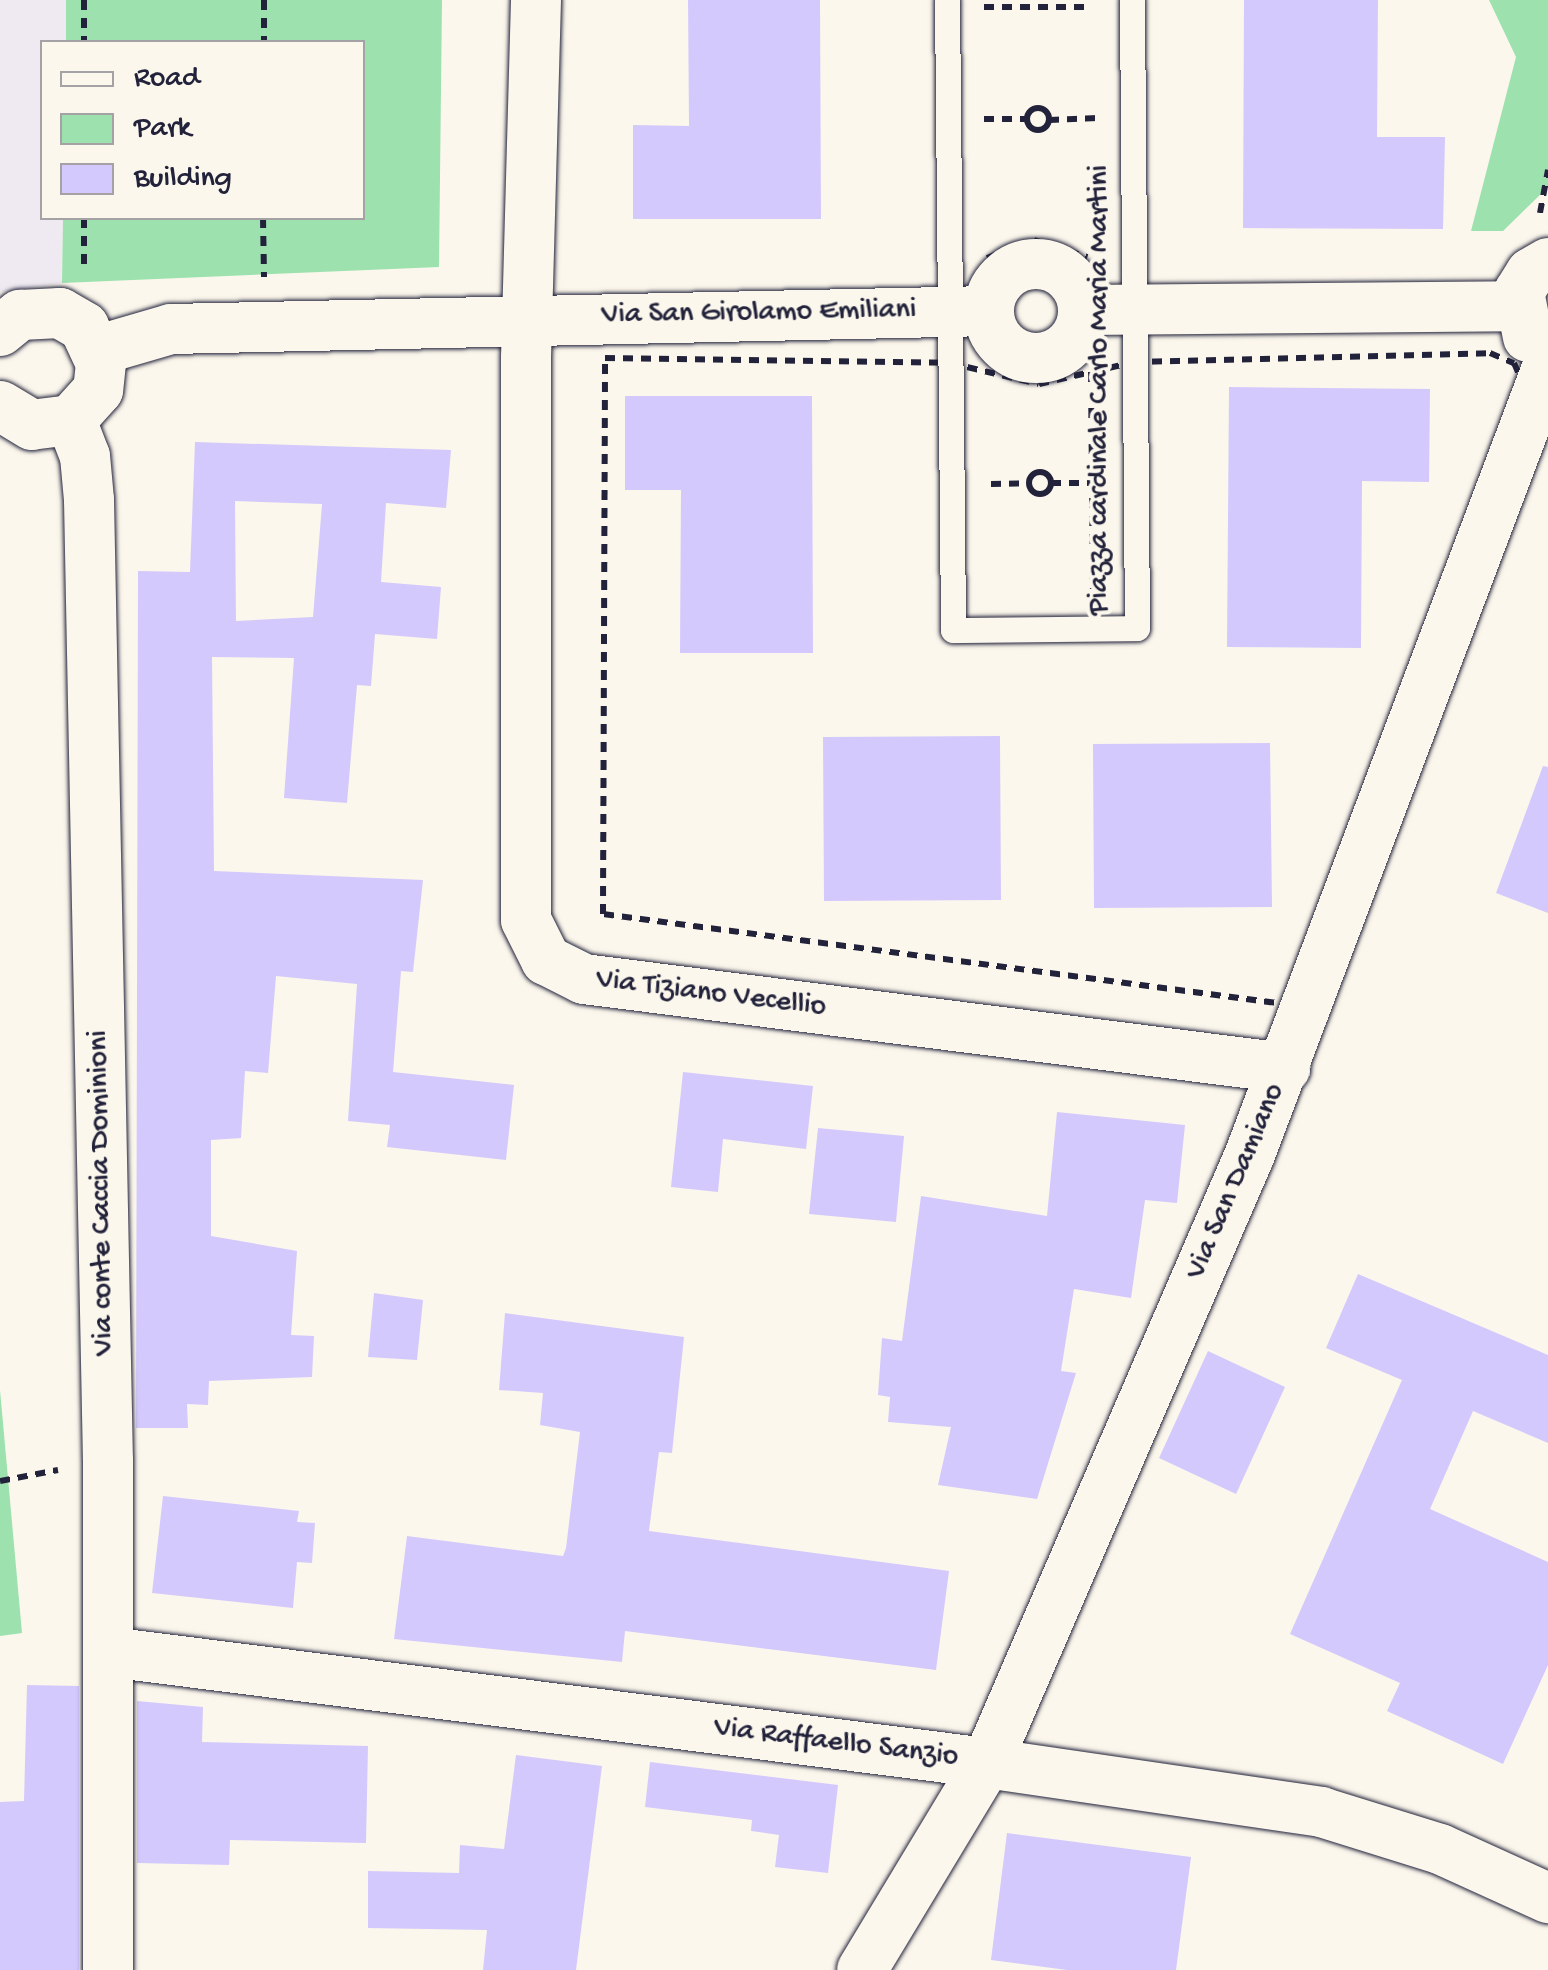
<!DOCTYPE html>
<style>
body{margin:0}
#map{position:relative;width:1548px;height:1970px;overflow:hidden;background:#fbf7ec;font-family:"Gochi Hand",sans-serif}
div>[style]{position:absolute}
.built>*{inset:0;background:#efe9f1}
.green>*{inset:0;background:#9ce1ae}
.building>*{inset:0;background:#d4c9fc}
.path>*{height:6px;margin-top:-3px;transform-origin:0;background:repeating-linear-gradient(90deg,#22223b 0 10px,transparent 0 18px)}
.path>.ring{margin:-3px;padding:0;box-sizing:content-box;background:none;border:6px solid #22223b;border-radius:50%}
.roads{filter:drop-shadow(0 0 2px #22223b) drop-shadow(0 0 2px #22223b)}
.service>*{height:25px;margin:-12.5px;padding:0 12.5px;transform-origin:12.5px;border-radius:12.5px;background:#fbf7ec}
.minor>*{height:50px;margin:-25px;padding:0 25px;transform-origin:25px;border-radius:25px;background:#fbf7ec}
.minor>.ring{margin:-25px;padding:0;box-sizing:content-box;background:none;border:50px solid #fbf7ec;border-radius:50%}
span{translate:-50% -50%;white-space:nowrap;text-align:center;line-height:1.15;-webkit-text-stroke:8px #fbf7ec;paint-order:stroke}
.street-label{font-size:30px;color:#22223b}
.legend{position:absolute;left:40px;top:40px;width:325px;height:180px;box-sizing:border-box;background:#fbf7ec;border:2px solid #a4a2a5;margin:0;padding:12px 18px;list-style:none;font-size:30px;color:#22223b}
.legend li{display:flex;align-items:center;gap:20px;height:50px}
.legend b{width:50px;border:2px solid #a4a2a5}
</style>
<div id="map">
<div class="built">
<div style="clip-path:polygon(0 0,66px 0,66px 42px,42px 42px,42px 218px,63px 218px,62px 283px,0 292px)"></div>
</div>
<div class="green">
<div style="clip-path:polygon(66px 0,442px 0,439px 267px,62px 283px,63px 218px,362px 218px,362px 42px,66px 42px)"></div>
<div style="clip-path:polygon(1489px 0,1548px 0,1548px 187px,1503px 231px,1471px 231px,1516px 57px)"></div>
<div style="clip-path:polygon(0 1390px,22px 1633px,0 1636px)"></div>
</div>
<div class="building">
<div style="clip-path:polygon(688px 0,820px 0,821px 219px,633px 219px,633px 125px,689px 126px)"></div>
<div style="clip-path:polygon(1244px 0,1378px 0,1377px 137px,1445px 137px,1443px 229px,1243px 228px)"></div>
<div style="clip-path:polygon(1229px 387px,1430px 389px,1429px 482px,1362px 481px,1361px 648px,1227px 647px)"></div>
<div style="clip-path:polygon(625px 396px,812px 396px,813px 653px,680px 653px,681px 490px,625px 490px)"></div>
<div style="clip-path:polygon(evenodd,195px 442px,451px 450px,446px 508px,386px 503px,381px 582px,441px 587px,437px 639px,375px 634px,371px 686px,357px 685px,347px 803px,284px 798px,294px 658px,212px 657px,214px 871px,423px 880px,413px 972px,401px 971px,393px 1072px,514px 1085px,506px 1160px,387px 1147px,390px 1125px,348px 1121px,357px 984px,276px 976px,268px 1073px,245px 1071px,241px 1138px,211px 1140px,211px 1236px,297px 1251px,291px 1335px,314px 1336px,312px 1377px,209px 1381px,208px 1405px,187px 1404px,188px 1428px,136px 1428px,138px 571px,190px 572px,195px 442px,235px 501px,322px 504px,313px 617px,236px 621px,235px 501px)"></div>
<div style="clip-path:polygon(1000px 736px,1001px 900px,824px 901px,823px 737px)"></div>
<div style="clip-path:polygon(1270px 743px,1272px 907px,1094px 908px,1093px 744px)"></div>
<div style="clip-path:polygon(1543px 766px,1548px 767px,1548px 913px,1496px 893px)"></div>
<div style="clip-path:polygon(683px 1072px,813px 1086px,806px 1149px,723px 1139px,718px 1192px,671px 1187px)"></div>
<div style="clip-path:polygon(1057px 1112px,1185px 1125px,1177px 1203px,1145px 1200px,1131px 1298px,1074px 1289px,1061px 1371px,1076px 1373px,1037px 1499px,938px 1485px,951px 1427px,888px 1422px,890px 1397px,878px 1395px,882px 1338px,902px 1341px,921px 1196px,1047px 1216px)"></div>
<div style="clip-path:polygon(818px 1128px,904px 1136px,896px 1222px,809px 1214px)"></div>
<div style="clip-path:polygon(1358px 1274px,1548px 1355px,1548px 1443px,1473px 1411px,1430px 1509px,1548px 1562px,1548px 1665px,1503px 1764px,1387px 1711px,1400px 1683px,1290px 1634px,1402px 1380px,1326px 1348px)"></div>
<div style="clip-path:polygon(374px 1293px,423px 1300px,417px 1360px,368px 1357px)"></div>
<div style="clip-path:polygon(505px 1313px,684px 1337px,672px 1453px,659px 1452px,649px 1531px,949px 1571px,936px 1670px,625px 1631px,622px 1662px,394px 1639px,407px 1536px,563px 1556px,566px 1548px,580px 1432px,540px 1425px,543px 1393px,499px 1390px)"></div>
<div style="clip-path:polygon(1208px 1351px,1285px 1387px,1236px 1494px,1159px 1458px)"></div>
<div style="clip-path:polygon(163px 1496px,299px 1511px,297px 1522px,315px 1523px,312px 1563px,297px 1562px,293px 1608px,152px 1593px)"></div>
<div style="clip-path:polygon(27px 1685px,79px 1686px,79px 1970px,0 1970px,0 1802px,24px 1801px)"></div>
<div style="clip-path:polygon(137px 1701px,203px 1707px,202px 1742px,368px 1746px,366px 1843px,230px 1840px,229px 1865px,137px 1863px)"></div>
<div style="clip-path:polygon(516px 1755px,602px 1766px,576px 1970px,483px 1970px,487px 1930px,368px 1928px,368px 1871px,459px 1873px,460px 1845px,504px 1849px)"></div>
<div style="clip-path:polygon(650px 1762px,838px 1785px,828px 1873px,775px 1867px,779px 1835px,751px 1831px,752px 1820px,645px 1807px)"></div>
<div style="clip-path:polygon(1007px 1833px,1191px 1857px,1176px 1970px,1067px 1970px,991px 1960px)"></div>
</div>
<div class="path">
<div style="left:84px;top:0;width:42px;rotate:90deg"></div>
<div style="left:264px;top:0;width:42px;rotate:90deg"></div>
<div style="left:984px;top:7px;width:108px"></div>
<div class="ring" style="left:1027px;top:108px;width:16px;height:16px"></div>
<div style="left:984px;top:119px;width:43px"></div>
<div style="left:1049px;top:120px;width:49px;rotate:-2.3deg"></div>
<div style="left:1540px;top:213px;width:44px;rotate:-79.5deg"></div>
<div style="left:84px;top:218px;width:53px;rotate:90deg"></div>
<div style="left:263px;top:218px;width:59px;rotate:89deg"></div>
<div style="left:987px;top:258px;width:50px;rotate:-21deg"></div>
<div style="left:1034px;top:240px;width:56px;rotate:17.8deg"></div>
<div style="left:1490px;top:353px;width:26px;rotate:23deg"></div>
<div style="left:1514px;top:363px;width:32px;rotate:66deg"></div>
<div style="left:1527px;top:392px;width:657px;rotate:110.97deg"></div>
<div style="left:1292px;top:1005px;width:695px;rotate:-172.48deg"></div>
<div style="left:603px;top:914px;width:556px;rotate:-89.79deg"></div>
<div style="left:605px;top:358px;width:345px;rotate:0.8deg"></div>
<div style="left:950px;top:363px;width:91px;rotate:13.3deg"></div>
<div style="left:1039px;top:384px;width:98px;rotate:-13deg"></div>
<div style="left:1134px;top:362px;width:356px;rotate:-1.4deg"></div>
<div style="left:1091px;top:372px;width:217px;rotate:89.5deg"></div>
<div class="ring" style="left:1029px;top:472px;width:16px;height:16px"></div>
<div style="left:1051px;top:483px;width:44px"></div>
<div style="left:991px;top:484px;width:39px;rotate:-1deg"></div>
<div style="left:0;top:1481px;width:59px;rotate:-10.7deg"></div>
</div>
<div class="roads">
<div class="service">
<div style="left:947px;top:0;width:630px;rotate:89.45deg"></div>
<div style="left:953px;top:630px;width:184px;rotate:-0.6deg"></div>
<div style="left:1137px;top:628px;width:628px;rotate:-90.46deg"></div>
</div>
<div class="minor">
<div style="left:536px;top:0;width:358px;rotate:91.6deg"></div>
<div style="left:526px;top:358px;width:562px;rotate:90deg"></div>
<div style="left:526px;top:920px;width:45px;rotate:63.4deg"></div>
<div style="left:546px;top:960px;width:42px;rotate:26.6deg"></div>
<div style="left:584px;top:979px;width:707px;rotate:7.24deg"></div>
<div class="ring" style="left:989px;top:264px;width:44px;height:44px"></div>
<div style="left:1083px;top:310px;width:434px;rotate:-0.5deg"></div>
<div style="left:0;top:331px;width:26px;rotate:-39deg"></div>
<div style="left:20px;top:315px;width:40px;rotate:-2.9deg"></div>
<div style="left:60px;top:313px;width:28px;rotate:30deg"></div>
<div style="left:84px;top:327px;width:40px;rotate:65deg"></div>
<div style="left:101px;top:363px;width:27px;rotate:96deg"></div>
<div style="left:98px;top:390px;width:40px;rotate:132deg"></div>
<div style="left:71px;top:420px;width:39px;rotate:173deg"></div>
<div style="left:32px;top:425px;width:37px;rotate:-149deg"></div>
<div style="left:1528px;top:337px;width:46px;rotate:-101.3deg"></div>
<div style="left:1519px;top:292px;width:22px;rotate:-58deg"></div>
<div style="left:1531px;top:273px;width:20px;rotate:-30deg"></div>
<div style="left:99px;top:350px;width:75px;rotate:-16.3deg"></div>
<div style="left:171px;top:329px;width:818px;rotate:-1.26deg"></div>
<div style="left:71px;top:420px;width:39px;rotate:69deg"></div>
<div style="left:85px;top:456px;width:44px;rotate:84.8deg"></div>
<div style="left:89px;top:500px;width:960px;rotate:88.87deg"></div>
<div style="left:108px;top:1460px;width:510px;rotate:90deg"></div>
<div style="left:109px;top:1652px;width:885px;rotate:7.21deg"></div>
<div style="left:987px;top:1763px;width:338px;rotate:8.3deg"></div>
<div style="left:1321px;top:1812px;width:125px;rotate:17.3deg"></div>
<div style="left:1440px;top:1849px;width:119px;rotate:24.4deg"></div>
<div style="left:862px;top:1970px;width:242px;rotate:-58.9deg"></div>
<div style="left:987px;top:1763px;width:663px;rotate:-66.64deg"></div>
<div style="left:1250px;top:1154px;width:843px;rotate:-69.31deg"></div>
</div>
</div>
<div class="street-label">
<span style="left:759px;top:314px;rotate:-1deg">Via San Girolamo Emiliani</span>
<span style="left:1101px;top:390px;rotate:-90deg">Piazza cardinale Carlo Maria Martini</span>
<span style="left:711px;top:995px;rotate:7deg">Via Tiziano Vecellio</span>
<span style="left:1237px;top:1182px;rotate:-67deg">Via San Damiano</span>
<span style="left:103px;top:1193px;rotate:-91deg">Via conte Caccia Dominioni</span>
<span style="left:836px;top:1744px;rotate:7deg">Via Raffaello Sanzio</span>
</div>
<ul class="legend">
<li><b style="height:12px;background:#fbf7ec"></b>Road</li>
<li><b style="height:28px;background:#9ce1ae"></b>Park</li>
<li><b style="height:28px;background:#d4c9fc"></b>Building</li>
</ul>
</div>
